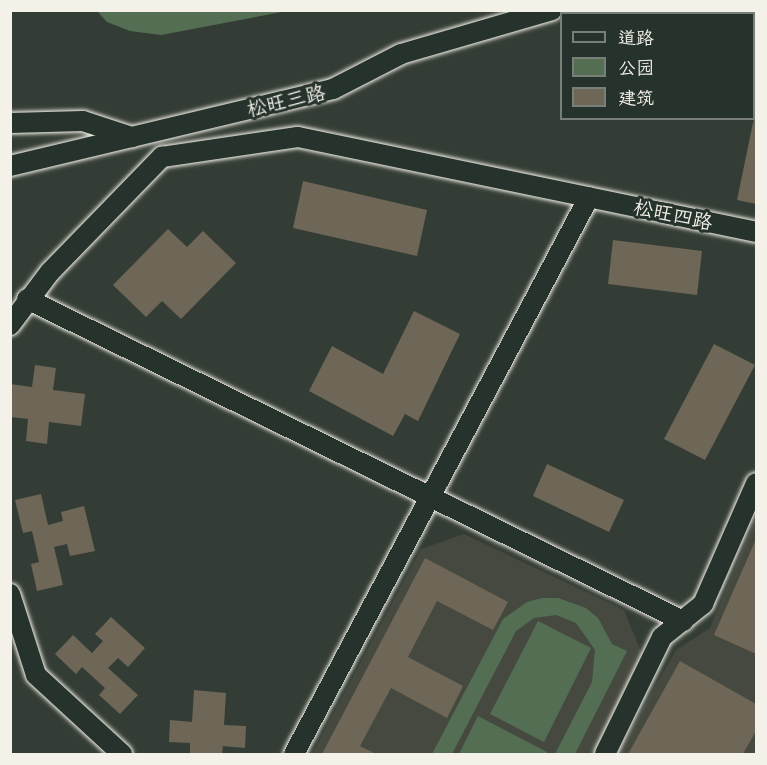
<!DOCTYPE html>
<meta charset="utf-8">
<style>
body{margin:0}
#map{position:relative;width:767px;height:765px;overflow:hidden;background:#343d35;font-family:Itim,"LXGW WenKai TC",sans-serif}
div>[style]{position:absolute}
.built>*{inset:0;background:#45493f}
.green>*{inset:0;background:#546e54}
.building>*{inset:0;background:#6e6656}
.roads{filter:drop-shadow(0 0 2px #f4f1e8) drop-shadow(0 0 2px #f4f1e8)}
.minor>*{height:20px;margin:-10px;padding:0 10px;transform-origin:10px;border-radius:10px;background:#26332d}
span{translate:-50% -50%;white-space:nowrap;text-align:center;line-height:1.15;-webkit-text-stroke:6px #26332d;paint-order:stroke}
.street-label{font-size:20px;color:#f4f1e8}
.frame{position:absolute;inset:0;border:12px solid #f4f1e8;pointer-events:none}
.legend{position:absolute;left:560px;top:12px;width:195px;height:108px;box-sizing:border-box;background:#26332d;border:2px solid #787f78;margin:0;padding:8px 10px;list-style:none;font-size:18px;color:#f4f1e8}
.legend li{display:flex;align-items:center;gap:12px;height:30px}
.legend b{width:30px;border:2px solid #787f78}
</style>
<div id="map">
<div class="built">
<div style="clip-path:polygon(756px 517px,756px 754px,617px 754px,676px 650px,710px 628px)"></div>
<div style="clip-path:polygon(464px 534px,624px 610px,644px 659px,593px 754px,312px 754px,421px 549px)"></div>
</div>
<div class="green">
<div style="clip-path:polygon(97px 11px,287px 11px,161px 35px,130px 31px,107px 22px)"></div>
<div style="clip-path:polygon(542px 598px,558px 598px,586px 608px,598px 618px,612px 644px,627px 651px,575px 754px,555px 754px,592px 682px,595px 650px,576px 623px,556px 615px,534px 618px,516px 631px,452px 754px,432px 754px,503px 619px,527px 602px)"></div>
<div style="clip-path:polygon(538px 621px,591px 648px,544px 742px,490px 714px)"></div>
<div style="clip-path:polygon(478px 716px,547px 752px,546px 754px,459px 754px)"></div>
</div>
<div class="building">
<div style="clip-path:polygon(755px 113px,756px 113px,756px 204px,737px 200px)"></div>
<div style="clip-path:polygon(303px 181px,427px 210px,417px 256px,293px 228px)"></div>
<div style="clip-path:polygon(168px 229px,187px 247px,203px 231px,236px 263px,181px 319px,162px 301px,146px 317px,113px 285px)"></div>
<div style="clip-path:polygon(613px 240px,702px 251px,697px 295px,608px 284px)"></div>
<div style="clip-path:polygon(414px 311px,460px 334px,418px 421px,405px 414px,393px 436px,309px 391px,332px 346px,383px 374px)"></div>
<div style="clip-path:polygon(714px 344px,755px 365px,705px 460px,664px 439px)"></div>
<div style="clip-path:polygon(35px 365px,56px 368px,53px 390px,85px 394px,81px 426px,49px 422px,47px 444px,26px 441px,28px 419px,10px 417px,10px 384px,32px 387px)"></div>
<div style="clip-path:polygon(547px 464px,624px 500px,609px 532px,533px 496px)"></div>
<div style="clip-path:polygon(41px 494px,48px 525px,63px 521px,61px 512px,84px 506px,95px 551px,70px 556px,67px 544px,54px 547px,63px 585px,37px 591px,31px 564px,39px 562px,32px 531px,23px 533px,15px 500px)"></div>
<div style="clip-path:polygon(756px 539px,756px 654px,714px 635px)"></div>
<div style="clip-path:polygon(425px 558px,508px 602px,493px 630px,437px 601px,408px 657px,463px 686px,447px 718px,391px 688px,360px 746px,376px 754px,322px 754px)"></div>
<div style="clip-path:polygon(111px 617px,145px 648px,128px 667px,118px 658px,108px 668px,138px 695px,120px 714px,99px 695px,105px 688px,82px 667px,76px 674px,55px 654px,73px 635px,92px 653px,103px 641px,95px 634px)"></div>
<div style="clip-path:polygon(680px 661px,756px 704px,756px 731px,743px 754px,628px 754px)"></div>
<div style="clip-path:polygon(194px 690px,226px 693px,224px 725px,246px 726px,245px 748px,223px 746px,222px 754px,190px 754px,190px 743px,169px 742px,170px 720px,192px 722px)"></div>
</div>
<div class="roads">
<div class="minor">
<div style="left:681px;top:14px;width:5px;rotate:-53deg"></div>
<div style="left:10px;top:123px;width:73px;rotate:-1.6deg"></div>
<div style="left:83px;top:121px;width:52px;rotate:18.1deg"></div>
<div style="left:10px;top:166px;width:332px;rotate:-13.4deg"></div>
<div style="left:333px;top:89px;width:76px;rotate:-27.2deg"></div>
<div style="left:401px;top:54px;width:157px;rotate:-16.2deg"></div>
<div style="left:27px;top:299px;width:731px;rotate:26.14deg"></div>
<div style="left:10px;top:325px;width:66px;rotate:-53deg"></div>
<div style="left:50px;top:272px;width:161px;rotate:-45.8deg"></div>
<div style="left:162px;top:157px;width:137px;rotate:-8.4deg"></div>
<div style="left:298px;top:137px;width:468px;rotate:11.7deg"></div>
<div style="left:10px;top:594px;width:85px;rotate:72.2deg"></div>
<div style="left:36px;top:675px;width:117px;rotate:42.6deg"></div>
<div style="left:294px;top:754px;width:630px;rotate:-62.09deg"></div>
<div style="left:605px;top:754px;width:130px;rotate:-64deg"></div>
<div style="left:662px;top:637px;width:53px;rotate:-38.8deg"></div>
<div style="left:703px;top:604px;width:132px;rotate:-66.3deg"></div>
</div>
</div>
<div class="street-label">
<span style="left:286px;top:101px;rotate:-13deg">松旺三路</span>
<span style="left:673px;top:215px;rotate:12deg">松旺四路</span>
</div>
<div class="frame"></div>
<ul class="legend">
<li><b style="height:8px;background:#26332d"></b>道路</li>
<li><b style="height:16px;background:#546e54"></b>公园</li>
<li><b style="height:16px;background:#6e6656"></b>建筑</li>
</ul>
</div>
